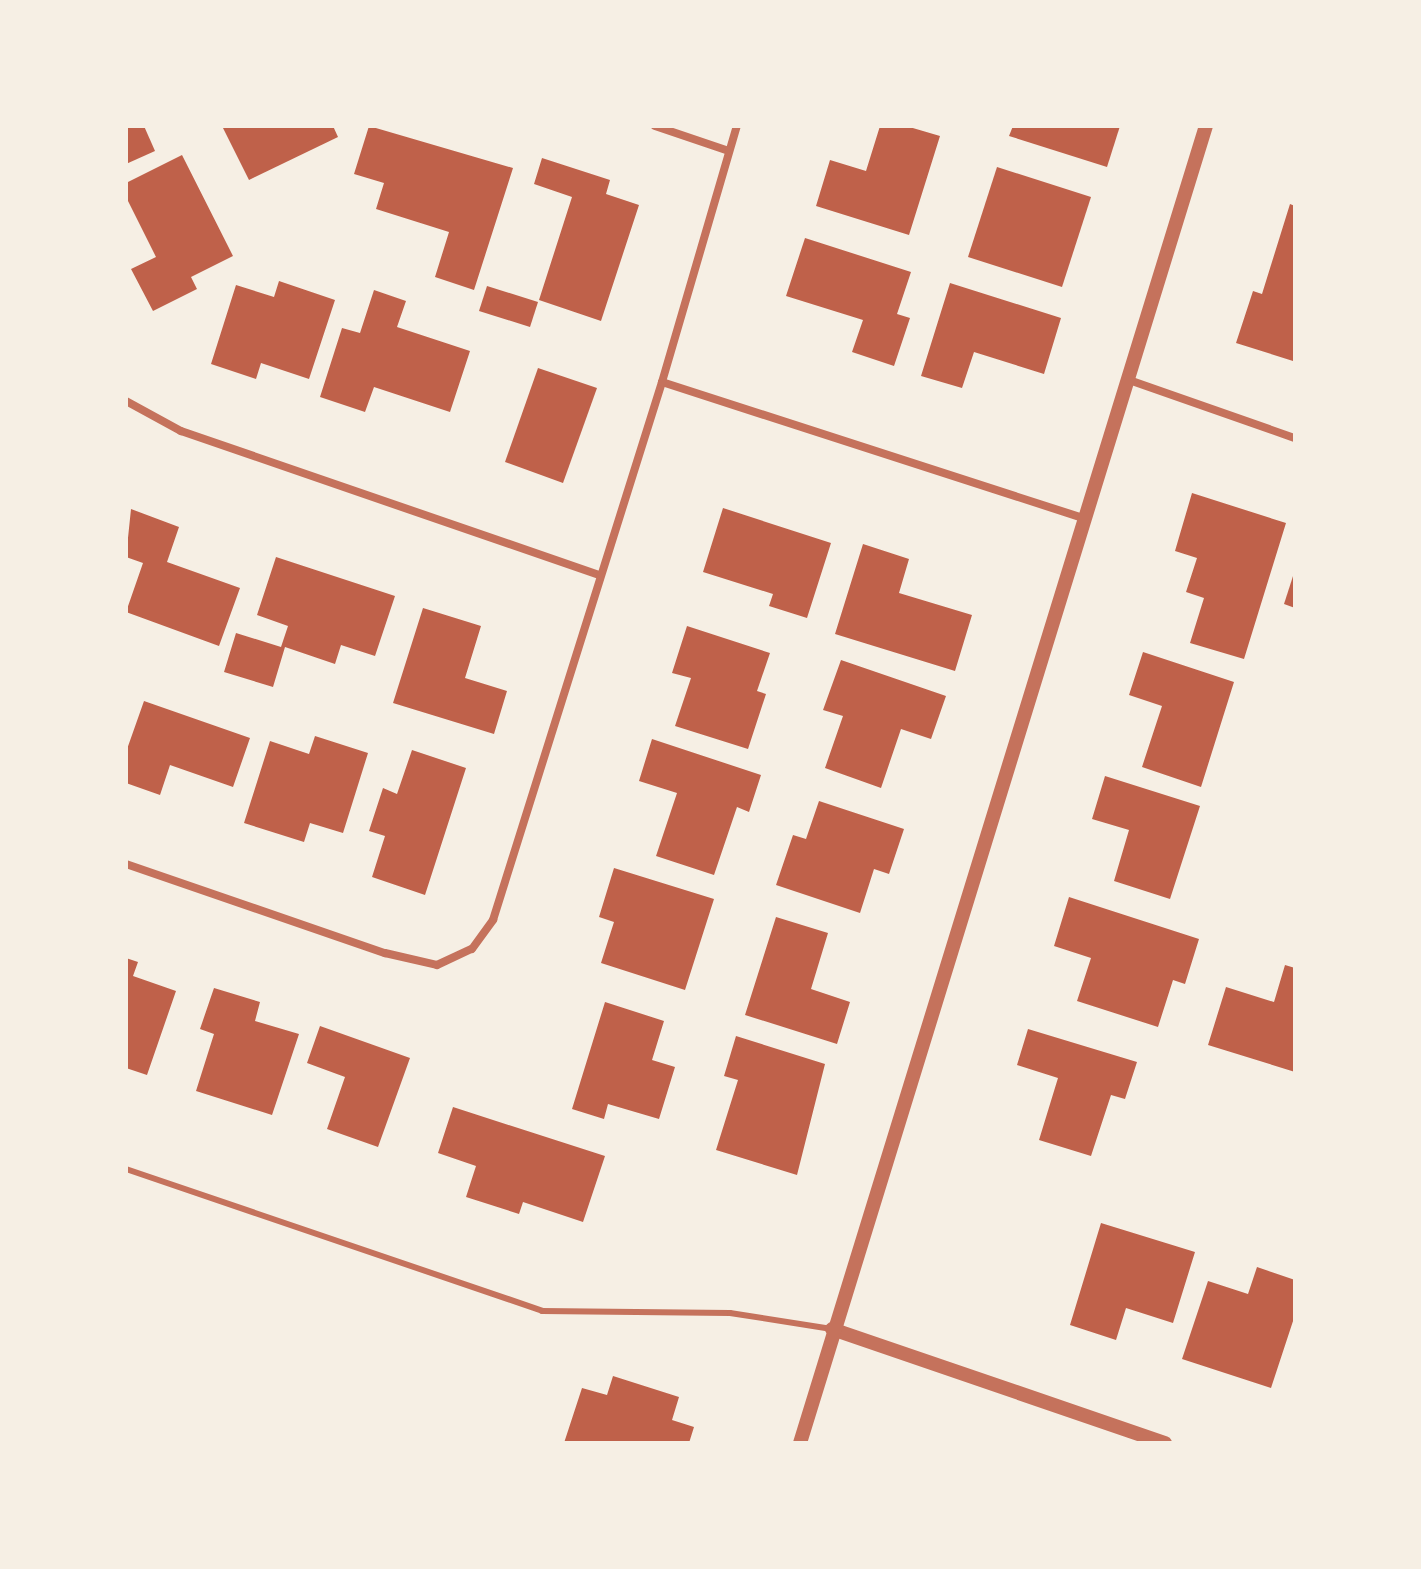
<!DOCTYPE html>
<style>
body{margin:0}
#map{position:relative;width:1421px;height:1569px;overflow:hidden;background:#f6efe4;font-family:Commissioner,sans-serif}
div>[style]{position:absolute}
.building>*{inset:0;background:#bf614a}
.service>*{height:6px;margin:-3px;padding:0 3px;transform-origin:3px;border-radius:3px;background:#c5725c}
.minor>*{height:8px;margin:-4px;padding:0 4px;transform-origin:4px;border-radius:4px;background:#c5725c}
.tertiary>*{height:14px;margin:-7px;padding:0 7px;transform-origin:7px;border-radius:7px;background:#c5725c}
span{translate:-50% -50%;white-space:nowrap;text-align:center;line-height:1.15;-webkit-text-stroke:6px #f6efe4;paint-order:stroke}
.frame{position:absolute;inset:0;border:128px solid #f6efe4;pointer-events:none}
</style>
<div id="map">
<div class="building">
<div style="clip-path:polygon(126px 126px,144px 126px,155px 151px,126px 164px)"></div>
<div style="clip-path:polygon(222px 126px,333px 126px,338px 137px,249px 180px)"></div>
<div style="clip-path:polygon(369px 126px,513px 168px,474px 290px,435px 277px,449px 232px,376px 209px,384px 183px,354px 174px)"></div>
<div style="clip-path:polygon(880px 126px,906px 126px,940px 136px,909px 235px,816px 206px,830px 160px,866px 171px)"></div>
<div style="clip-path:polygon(1013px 126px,1120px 126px,1107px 167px,1009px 136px)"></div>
<div style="clip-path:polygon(182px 155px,233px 256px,191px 277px,197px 289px,153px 311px,131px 269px,156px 257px,126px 197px,126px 183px)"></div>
<div style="clip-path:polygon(542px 158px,610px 180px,606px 194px,639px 205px,601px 321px,539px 300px,572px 197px,534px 184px)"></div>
<div style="clip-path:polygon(997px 167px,1091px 197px,1062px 287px,968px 257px)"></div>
<div style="clip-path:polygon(1290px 204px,1295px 206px,1293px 361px,1236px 343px,1253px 291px,1262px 294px)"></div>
<div style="clip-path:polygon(805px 238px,911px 272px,897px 314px,910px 318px,894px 366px,852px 352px,863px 320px,786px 296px)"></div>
<div style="clip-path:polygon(279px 281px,335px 300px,309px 379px,261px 363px,256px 379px,211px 364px,236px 285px,274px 297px)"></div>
<div style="clip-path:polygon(950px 283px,1061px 318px,1044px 374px,974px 352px,962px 388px,921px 376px)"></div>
<div style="clip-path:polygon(487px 286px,538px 302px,530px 327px,479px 311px)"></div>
<div style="clip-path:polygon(374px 290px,406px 301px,397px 327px,470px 351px,450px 412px,374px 387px,365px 412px,320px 397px,342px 328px,360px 333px)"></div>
<div style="clip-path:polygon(538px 368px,597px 388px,563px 483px,505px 462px)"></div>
<div style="clip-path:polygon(1192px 493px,1286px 523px,1244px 659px,1190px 643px,1204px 598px,1186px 592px,1197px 558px,1175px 551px)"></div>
<div style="clip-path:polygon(723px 508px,831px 543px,807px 618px,769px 606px,773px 594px,703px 572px)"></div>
<div style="clip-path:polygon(131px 509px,179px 527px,167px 562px,240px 588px,219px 646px,126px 612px,143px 563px,126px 557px)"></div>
<div style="clip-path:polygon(863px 544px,909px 559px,899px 593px,972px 615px,955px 671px,835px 634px)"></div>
<div style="clip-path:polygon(276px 557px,395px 596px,375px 656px,341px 645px,335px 664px,285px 647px,273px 687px,224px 672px,236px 633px,281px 647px,288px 626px,257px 615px)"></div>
<div style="clip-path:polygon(1294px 573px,1295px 574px,1295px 608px,1284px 604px)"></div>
<div style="clip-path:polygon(423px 608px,481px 626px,465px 678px,507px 691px,494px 734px,393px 703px)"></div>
<div style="clip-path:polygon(687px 626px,770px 653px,757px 691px,766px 694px,748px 749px,675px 726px,691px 678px,672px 673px)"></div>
<div style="clip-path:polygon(1143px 652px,1234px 682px,1201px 787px,1142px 767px,1162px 706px,1129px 695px)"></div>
<div style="clip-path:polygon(841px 660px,946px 696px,931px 739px,901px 729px,881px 788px,825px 768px,843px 716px,823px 710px)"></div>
<div style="clip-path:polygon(144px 701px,250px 738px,233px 787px,170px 765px,160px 795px,126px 783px,126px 752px)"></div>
<div style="clip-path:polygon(315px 736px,368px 753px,343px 833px,310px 823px,304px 842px,244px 823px,270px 741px,309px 754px)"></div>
<div style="clip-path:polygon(652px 739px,761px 775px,749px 812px,737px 807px,714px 875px,656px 856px,677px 793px,639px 781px)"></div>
<div style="clip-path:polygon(412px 750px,466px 768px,425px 895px,372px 877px,385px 836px,369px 831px,383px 788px,397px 794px)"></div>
<div style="clip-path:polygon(1105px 776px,1200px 806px,1170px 899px,1114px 881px,1129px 830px,1092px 819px)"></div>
<div style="clip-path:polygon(819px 801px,904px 829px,889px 874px,874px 869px,860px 913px,776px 885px,793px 835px,806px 839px)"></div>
<div style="clip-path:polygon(614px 868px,714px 899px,685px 990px,601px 963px,614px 922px,599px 917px)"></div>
<div style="clip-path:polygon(1069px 897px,1199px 939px,1185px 984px,1173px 980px,1158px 1027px,1077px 1001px,1091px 958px,1054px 946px)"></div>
<div style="clip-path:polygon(776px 917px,828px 933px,811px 989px,850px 1002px,837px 1044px,745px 1015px)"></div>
<div style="clip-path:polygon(126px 958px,138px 962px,133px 976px,176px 991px,147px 1075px,126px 1068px)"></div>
<div style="clip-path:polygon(1285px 965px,1295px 968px,1295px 1072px,1208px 1045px,1226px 987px,1274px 1002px)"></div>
<div style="clip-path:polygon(214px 988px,260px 1002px,255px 1021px,299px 1034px,272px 1115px,196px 1091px,214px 1034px,200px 1029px)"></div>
<div style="clip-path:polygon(605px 1002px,664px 1021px,652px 1060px,675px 1067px,659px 1119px,608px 1104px,604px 1119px,572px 1109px)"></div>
<div style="clip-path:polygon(320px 1026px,410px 1058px,378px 1147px,327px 1129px,345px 1077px,307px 1063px)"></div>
<div style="clip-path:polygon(1028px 1029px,1137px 1062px,1125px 1099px,1111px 1095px,1091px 1156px,1039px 1140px,1058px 1078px,1017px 1065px)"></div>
<div style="clip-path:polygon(736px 1036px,825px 1064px,797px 1175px,716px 1150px,738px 1080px,724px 1076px)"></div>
<div style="clip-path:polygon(453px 1107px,605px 1156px,583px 1222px,523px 1202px,519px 1214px,466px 1197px,476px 1166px,438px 1153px)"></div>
<div style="clip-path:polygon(1101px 1223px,1195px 1252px,1173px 1323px,1126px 1308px,1116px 1340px,1070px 1325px)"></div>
<div style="clip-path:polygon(1257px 1267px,1295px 1280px,1295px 1315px,1271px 1388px,1182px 1359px,1208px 1281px,1248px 1294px)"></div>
<div style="clip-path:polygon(613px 1376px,679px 1397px,672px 1420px,694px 1427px,689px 1443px,564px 1443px,582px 1388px,607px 1395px)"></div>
</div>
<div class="service">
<div style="left:126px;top:1169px;width:440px;rotate:18.8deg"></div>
<div style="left:542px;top:1311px;width:188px;rotate:0.6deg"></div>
<div style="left:730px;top:1313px;width:103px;rotate:8.9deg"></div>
</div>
<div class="minor">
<div style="left:655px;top:126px;width:78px;rotate:18.7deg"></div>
<div style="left:1129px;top:380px;width:176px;rotate:19.3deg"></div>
<div style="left:662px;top:382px;width:446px;rotate:17.9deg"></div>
<div style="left:126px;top:401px;width:63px;rotate:28.6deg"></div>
<div style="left:181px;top:431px;width:443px;rotate:19deg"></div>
<div style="left:126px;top:864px;width:274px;rotate:19deg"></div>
<div style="left:385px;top:953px;width:53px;rotate:13deg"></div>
<div style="left:437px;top:965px;width:38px;rotate:-25deg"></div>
<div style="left:472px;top:949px;width:36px;rotate:-54deg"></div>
<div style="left:493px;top:920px;width:564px;rotate:-72.56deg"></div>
<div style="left:662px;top:382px;width:267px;rotate:-73.7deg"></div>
</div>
<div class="tertiary">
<div style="left:832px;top:1329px;width:352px;rotate:18.9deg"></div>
<div style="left:800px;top:1443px;width:1378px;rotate:-72.87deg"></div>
</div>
<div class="frame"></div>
</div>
